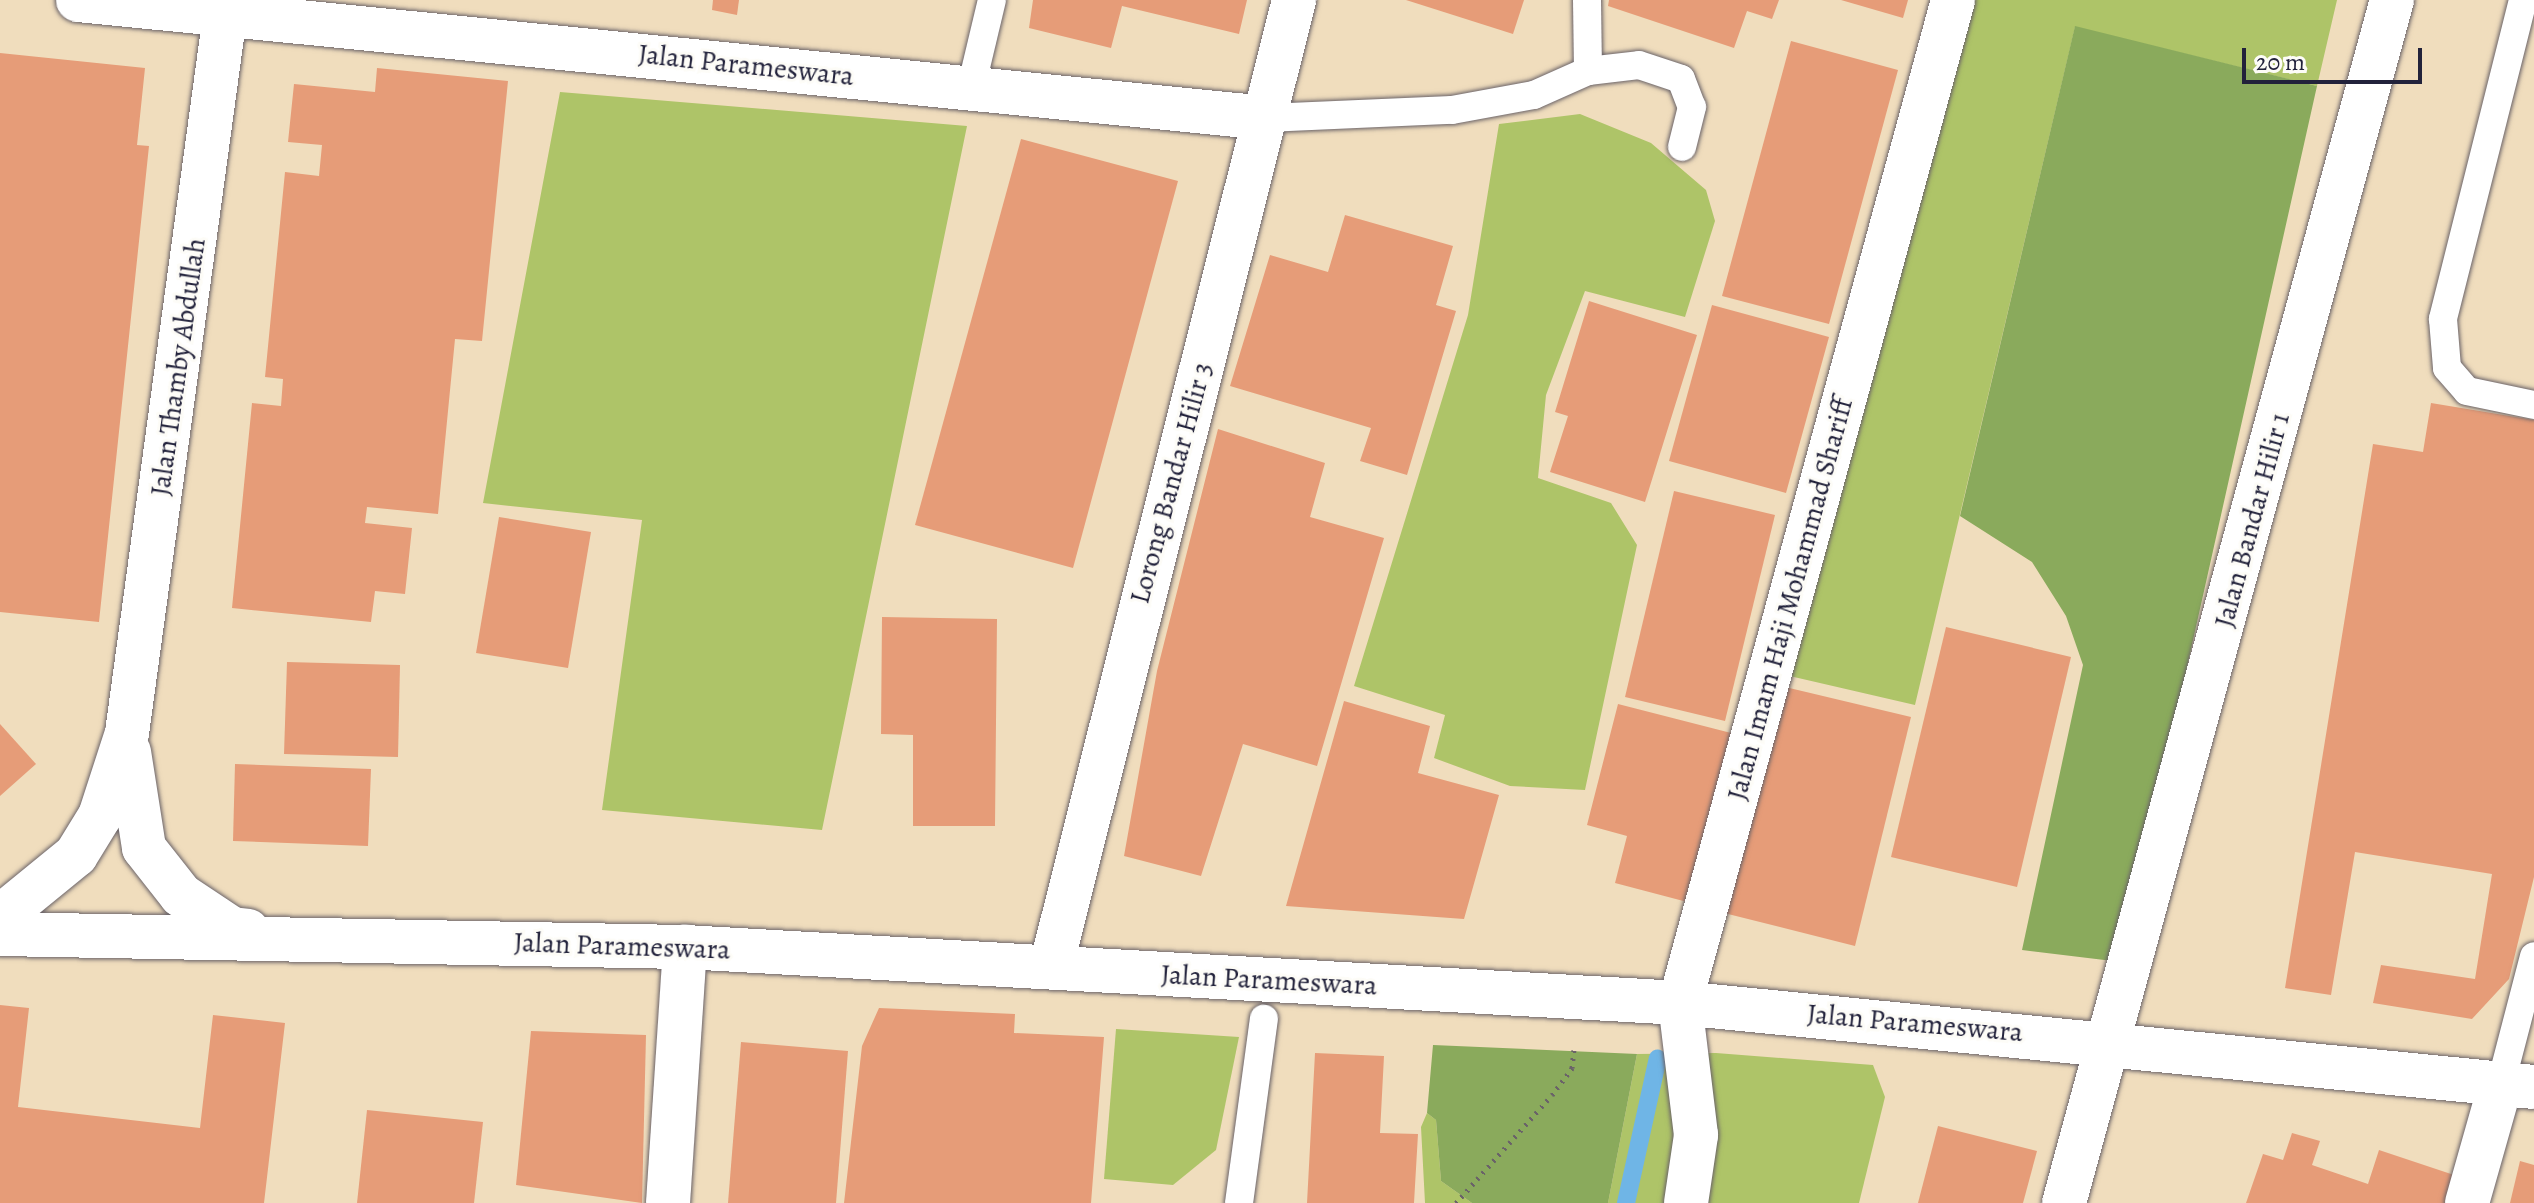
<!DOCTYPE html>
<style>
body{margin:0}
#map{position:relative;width:2534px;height:1203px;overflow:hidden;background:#f0ddbd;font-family:Alegreya,serif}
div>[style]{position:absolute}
.green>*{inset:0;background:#aec468}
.forest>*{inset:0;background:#8aaa5c}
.stream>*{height:18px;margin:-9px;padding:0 9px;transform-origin:9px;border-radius:9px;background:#6fb5e6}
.building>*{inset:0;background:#e69c78}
.path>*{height:5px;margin-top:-2.5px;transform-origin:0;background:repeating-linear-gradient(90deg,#6a6368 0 2px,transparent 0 8px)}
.roads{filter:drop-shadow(0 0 2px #6a6368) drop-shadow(0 0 2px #6a6368)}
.lane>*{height:28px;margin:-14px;padding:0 14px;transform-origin:14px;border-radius:14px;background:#fff}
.street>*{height:44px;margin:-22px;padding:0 22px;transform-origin:22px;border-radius:22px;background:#fff}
.secondary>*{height:44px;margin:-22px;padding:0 22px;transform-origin:22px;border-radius:22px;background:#fff}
span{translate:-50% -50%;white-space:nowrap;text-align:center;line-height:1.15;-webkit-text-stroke:6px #fdfcf7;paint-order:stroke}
.street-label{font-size:28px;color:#22223b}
.scale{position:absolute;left:2242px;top:48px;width:180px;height:36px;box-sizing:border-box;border:4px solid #22223b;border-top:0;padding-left:10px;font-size:24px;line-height:28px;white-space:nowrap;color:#22223b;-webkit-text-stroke:6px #fdfcf7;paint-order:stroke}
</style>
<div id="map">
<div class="green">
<div style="clip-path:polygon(1964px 0,2337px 0,2317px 86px,2075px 27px,1915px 705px,1781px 674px)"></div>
<div style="clip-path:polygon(560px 92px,967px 126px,822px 830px,602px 810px,642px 520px,483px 503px)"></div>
<div style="clip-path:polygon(1580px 114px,1651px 143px,1706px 190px,1715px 221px,1685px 317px,1585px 291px,1546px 395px,1538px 478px,1611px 503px,1637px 545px,1585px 790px,1510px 786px,1434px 758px,1445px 715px,1354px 686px,1468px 315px,1499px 124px)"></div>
<div style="clip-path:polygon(1116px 1029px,1239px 1037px,1216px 1150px,1173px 1185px,1104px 1179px)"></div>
<div style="clip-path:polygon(1716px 1053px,1873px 1065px,1885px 1097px,1859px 1203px,1608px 1203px,1637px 1054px)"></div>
<div style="clip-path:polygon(1427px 1113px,1436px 1120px,1441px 1181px,1472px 1203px,1425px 1203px,1421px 1127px)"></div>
</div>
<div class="forest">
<div style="clip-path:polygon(2075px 26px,2317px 86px,2121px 962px,2022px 950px,2083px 665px,2066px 616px,2032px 562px,1960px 516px)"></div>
<div style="clip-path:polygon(1433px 1045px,1637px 1054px,1608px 1203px,1472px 1203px,1441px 1181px,1436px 1120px,1427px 1113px)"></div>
</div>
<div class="stream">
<div style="left:1626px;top:1203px;width:148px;rotate:-77.6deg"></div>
</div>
<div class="building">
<div style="clip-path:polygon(713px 0,739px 0,737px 15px,712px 10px)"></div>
<div style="clip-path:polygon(1033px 0,1247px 0,1239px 34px,1122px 6px,1111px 48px,1029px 28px)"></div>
<div style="clip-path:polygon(1406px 0,1524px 0,1513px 34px)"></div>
<div style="clip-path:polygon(1609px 0,1779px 0,1772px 19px,1747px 11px,1734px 48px,1608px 6px)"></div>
<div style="clip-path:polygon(1841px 0,1908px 0,1903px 18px)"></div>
<div style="clip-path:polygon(1791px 41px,1898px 70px,1829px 324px,1722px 296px)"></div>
<div style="clip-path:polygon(0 53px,145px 68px,137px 145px,149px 146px,99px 622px,0 612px)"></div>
<div style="clip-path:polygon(377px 68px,508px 81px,482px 341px,455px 339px,438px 514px,367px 507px,365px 523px,412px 528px,405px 594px,375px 591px,371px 622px,232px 608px,252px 403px,281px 406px,283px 379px,265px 377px,285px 172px,319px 176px,322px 145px,288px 142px,294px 84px,375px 92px)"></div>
<div style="clip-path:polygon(1021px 139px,1178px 181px,1073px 568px,915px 525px)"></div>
<div style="clip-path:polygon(1345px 215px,1453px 246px,1436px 305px,1456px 311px,1407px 475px,1360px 461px,1371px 428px,1230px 386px,1270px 255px,1328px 272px)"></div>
<div style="clip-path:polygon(1589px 301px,1697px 335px,1645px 502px,1550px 472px,1568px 416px,1555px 412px)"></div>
<div style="clip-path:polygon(1712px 305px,1829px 337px,1786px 493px,1669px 461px)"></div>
<div style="clip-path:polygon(2431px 403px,2534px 420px,2534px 877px,2509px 979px,2472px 1019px,2373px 1003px,2381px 965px,2475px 979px,2492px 874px,2355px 852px,2331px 995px,2285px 988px,2373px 444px,2423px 452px)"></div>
<div style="clip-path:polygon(1218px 429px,1325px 463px,1310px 517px,1384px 538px,1317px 766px,1243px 744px,1201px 876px,1124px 856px,1157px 671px)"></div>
<div style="clip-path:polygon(1674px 491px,1775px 515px,1725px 721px,1625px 697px)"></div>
<div style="clip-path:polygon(499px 517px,591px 532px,568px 668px,476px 653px)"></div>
<div style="clip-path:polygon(882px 617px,997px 619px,995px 826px,913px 826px,913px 735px,881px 734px)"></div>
<div style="clip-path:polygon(1946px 627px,2071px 657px,2017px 887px,1891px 857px)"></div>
<div style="clip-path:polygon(287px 662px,400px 665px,398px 757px,284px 754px)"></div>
<div style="clip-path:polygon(1781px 686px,1911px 717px,1855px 946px,1724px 913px)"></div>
<div style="clip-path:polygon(1344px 701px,1430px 726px,1418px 773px,1499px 795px,1464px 919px,1286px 906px)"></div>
<div style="clip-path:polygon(1618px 704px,1735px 734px,1691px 903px,1615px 883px,1627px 836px,1587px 825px)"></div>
<div style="clip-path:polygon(0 724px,36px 764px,0 796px)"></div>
<div style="clip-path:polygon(235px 764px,371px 769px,368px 846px,233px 841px)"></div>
<div style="clip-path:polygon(0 1005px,29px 1008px,18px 1107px,200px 1128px,213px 1015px,285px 1023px,264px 1203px,0 1203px)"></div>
<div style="clip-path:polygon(879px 1008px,1015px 1014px,1014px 1033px,1104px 1037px,1091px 1203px,844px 1203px,862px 1046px)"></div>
<div style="clip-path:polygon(531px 1031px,646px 1035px,642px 1203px,516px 1185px)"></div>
<div style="clip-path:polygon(741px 1042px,848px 1051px,836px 1203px,728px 1203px)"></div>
<div style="clip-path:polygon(1315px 1053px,1384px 1056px,1380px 1133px,1418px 1134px,1414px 1203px,1307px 1203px)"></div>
<div style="clip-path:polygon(367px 1110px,483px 1122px,474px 1203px,357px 1203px)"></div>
<div style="clip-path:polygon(1938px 1126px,2037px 1151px,2023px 1203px,1918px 1203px)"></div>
<div style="clip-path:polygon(2292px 1133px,2320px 1141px,2312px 1165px,2368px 1184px,2379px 1150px,2454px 1175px,2445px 1203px,2246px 1203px,2263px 1154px,2283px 1160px)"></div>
<div style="clip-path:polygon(2520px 1161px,2534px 1165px,2534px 1203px,2510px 1203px)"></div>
</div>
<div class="path">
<div style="left:1456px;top:1203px;width:144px;rotate:-48.4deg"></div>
<div style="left:1552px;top:1095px;width:34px;rotate:-53deg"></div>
<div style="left:1572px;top:1068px;width:18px;rotate:-84deg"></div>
</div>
<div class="roads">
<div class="lane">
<div style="left:1587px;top:0;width:71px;rotate:89.2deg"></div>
<div style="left:2523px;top:0;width:329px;rotate:104.1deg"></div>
<div style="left:2443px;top:319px;width:49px;rotate:85.3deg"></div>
<div style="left:2447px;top:368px;width:30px;rotate:49deg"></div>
<div style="left:2467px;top:391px;width:68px;rotate:11.8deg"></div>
<div style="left:971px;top:88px;width:90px;rotate:-76.6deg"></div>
<div style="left:1266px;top:118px;width:186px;rotate:-2.5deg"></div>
<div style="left:1452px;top:110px;width:83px;rotate:-10.4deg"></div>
<div style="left:1534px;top:95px;width:59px;rotate:-24deg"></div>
<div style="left:1588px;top:71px;width:51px;rotate:-6.7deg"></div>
<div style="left:1639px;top:65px;width:44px;rotate:18.4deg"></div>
<div style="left:1681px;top:79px;width:30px;rotate:69deg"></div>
<div style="left:1692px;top:107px;width:41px;rotate:104deg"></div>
<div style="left:2501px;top:1083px;width:131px;rotate:-75.4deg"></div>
<div style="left:1239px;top:1203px;width:186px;rotate:-82.3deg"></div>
</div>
<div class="street">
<div style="left:78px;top:0;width:1194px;rotate:5.67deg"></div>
<div style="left:1051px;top:967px;width:997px;rotate:-75.89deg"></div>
<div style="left:668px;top:1203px;width:257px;rotate:-86.2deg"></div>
<div style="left:1686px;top:1203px;width:69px;rotate:-81.6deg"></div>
<div style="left:1696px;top:1135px;width:133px;rotate:-96.9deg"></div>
<div style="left:1680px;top:1003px;width:1039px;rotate:-74.77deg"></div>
<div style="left:2064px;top:1203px;width:1247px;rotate:-74.75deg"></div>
<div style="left:2467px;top:1203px;width:125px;rotate:-74.2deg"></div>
</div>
<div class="secondary">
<div style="left:129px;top:752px;width:97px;rotate:81.1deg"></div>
<div style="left:144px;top:848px;width:60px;rotate:51.8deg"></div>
<div style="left:181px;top:895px;width:61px;rotate:33.7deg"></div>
<div style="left:232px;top:929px;width:16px;rotate:7deg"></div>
<div style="left:0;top:917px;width:98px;rotate:-39.2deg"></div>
<div style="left:76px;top:855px;width:46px;rotate:-58.4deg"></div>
<div style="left:100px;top:816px;width:87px;rotate:-72deg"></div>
<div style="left:127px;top:733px;width:740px;rotate:-82.23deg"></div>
<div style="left:0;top:934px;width:685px;rotate:1.09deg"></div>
<div style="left:685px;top:947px;width:997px;rotate:3.22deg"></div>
<div style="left:1680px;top:1003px;width:858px;rotate:5.62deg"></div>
</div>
</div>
<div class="street-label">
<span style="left:746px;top:65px;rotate:6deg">Jalan Parameswara</span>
<span style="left:178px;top:367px;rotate:-82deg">Jalan Thamby Abdullah</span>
<span style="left:1171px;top:483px;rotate:-75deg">Lorong Bandar Hilir 3</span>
<span style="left:2252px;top:520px;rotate:-75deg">Jalan Bandar Hilir 1</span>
<span style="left:1790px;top:599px;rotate:-75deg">Jalan Imam Haji Mohammad Shariff</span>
<span style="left:622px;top:946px;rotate:2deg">Jalan Parameswara</span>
<span style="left:1269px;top:980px;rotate:3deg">Jalan Parameswara</span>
<span style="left:1915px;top:1023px;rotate:5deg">Jalan Parameswara</span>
</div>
<div class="scale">20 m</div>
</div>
